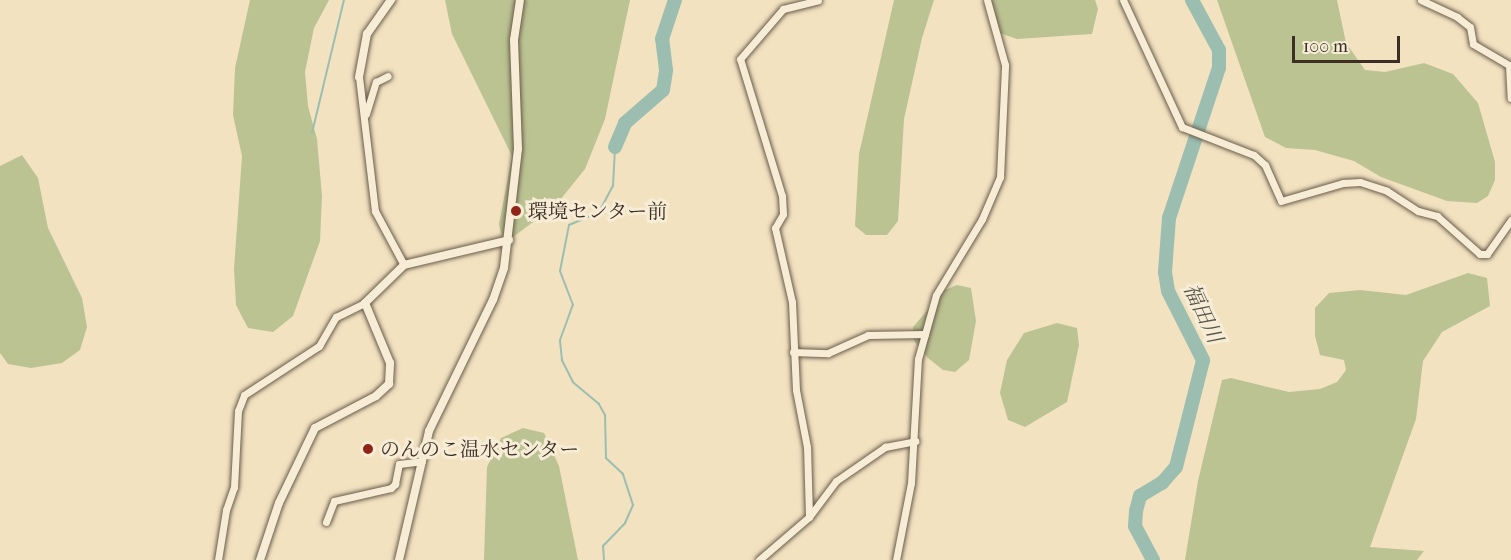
<!DOCTYPE html>
<meta charset="utf-8">
<style>
body{margin:0}
#map{position:relative;width:1511px;height:560px;overflow:hidden;background:#f2e2c0;font-family:"IM FELL French Canon","Noto Serif JP",serif}
div>[style]{position:absolute}
.green>*{inset:0;background:#bbc392}
.stream>*{height:2px;margin:-1px;padding:0 1px;transform-origin:1px;border-radius:1px;background:#9bbeb0}
.river>*{height:14px;margin:-7px;padding:0 7px;transform-origin:7px;border-radius:7px;background:#9bbeb0}
.roads{filter:drop-shadow(0 0 2px #6a5c4b) drop-shadow(0 0 2px #6a5c4b)}
.minor>*{height:7px;margin:-3.5px;padding:0 3.5px;transform-origin:3.5px;border-radius:3.5px;background:#f7ecd6}
.tertiary>*{height:8px;margin:-4px;padding:0 4px;transform-origin:4px;border-radius:4px;background:#f7ecd6}
.dots>*{width:16px;height:16px;translate:-50% -50%;box-sizing:border-box;border:3px solid #f7ecd6;border-radius:50%}
span{translate:-50% -50%;white-space:nowrap;text-align:center;line-height:1.15;-webkit-text-stroke:6px #f7ecd6;paint-order:stroke}
.poi-label{font-size:20px;color:#3d2f24}
.left{translate:0 -50%;text-align:left}
.water-label{font-size:21px;color:#545347;font-style:italic}
.scale{position:absolute;left:1292px;top:36px;width:108px;height:27px;box-sizing:border-box;border:3px solid #3d2f24;border-top:0;padding-left:8px;font-size:18px;line-height:21px;white-space:nowrap;color:#3d2f24;-webkit-text-stroke:4px #f7ecd6;paint-order:stroke}
</style>
<div id="map">
<div class="green">
<div style="clip-path:polygon(250px 0,329px 0,314px 28px,305px 72px,308px 106px,317px 139px,322px 196px,320px 241px,293px 316px,273px 332px,248px 328px,236px 305px,234px 269px,242px 156px,233px 115px,235px 68px)"></div>
<div style="clip-path:polygon(445px 0,630px 0,605px 119px,585px 169px,556px 205px,513px 237px,501px 233px,499px 224px,512px 156px,452px 34px)"></div>
<div style="clip-path:polygon(894px 0,934px 0,922px 38px,904px 119px,898px 221px,887px 235px,866px 235px,855px 226px,859px 154px)"></div>
<div style="clip-path:polygon(988px 0,1095px 0,1098px 9px,1092px 34px,1017px 39px,997px 32px)"></div>
<div style="clip-path:polygon(1217px 0,1337px 0,1346px 43px,1365px 70px,1385px 72px,1424px 63px,1453px 74px,1478px 103px,1495px 162px,1495px 180px,1488px 196px,1477px 203px,1447px 201px,1381px 177px,1354px 161px,1315px 150px,1286px 148px,1265px 137px)"></div>
<div style="clip-path:polygon(22px 155px,38px 178px,48px 228px,82px 298px,87px 327px,80px 350px,62px 363px,31px 368px,8px 364px,0 353px,0 166px)"></div>
<div style="clip-path:polygon(1468px 273px,1487px 278px,1490px 306px,1442px 332px,1423px 361px,1416px 419px,1370px 547px,1424px 551px,1417px 560px,1185px 560px,1198px 481px,1222px 380px,1231px 378px,1289px 392px,1320px 389px,1337px 382px,1346px 370px,1344px 360px,1320px 355px,1315px 336px,1315px 308px,1329px 293px,1360px 290px,1406px 295px)"></div>
<div style="clip-path:polygon(957px 285px,971px 288px,976px 321px,969px 360px,955px 372px,943px 370px,928px 358px,914px 341px,913px 327px,945px 290px)"></div>
<div style="clip-path:polygon(1057px 323px,1077px 328px,1079px 345px,1067px 402px,1025px 427px,1008px 420px,1000px 393px,1007px 360px,1024px 333px)"></div>
<div style="clip-path:polygon(523px 428px,544px 433px,559px 466px,578px 560px,484px 560px,487px 467px,501px 438px)"></div>
</div>
<div class="stream">
<div style="left:312px;top:133px;width:137px;rotate:-76.5deg"></div>
<div style="left:604px;top:560px;width:14px;rotate:-94deg"></div>
<div style="left:603px;top:546px;width:32px;rotate:-46deg"></div>
<div style="left:625px;top:523px;width:20px;rotate:-66deg"></div>
<div style="left:633px;top:505px;width:33px;rotate:-108deg"></div>
<div style="left:623px;top:474px;width:23px;rotate:-137deg"></div>
<div style="left:606px;top:458px;width:43px;rotate:-91.3deg"></div>
<div style="left:605px;top:415px;width:13px;rotate:-119deg"></div>
<div style="left:599px;top:404px;width:34px;rotate:-140deg"></div>
<div style="left:573px;top:382px;width:25px;rotate:-117deg"></div>
<div style="left:562px;top:360px;width:20px;rotate:-96deg"></div>
<div style="left:560px;top:340px;width:37px;rotate:-70deg"></div>
<div style="left:573px;top:305px;width:36px;rotate:-111deg"></div>
<div style="left:560px;top:271px;width:47px;rotate:-78.9deg"></div>
<div style="left:569px;top:225px;width:33px;rotate:-23deg"></div>
<div style="left:599px;top:212px;width:30px;rotate:-62deg"></div>
<div style="left:613px;top:186px;width:39px;rotate:-87deg"></div>
</div>
<div class="river">
<div style="left:615px;top:147px;width:26px;rotate:-67deg"></div>
<div style="left:625px;top:123px;width:50px;rotate:-41deg"></div>
<div style="left:663px;top:90px;width:20px;rotate:-81deg"></div>
<div style="left:666px;top:70px;width:31px;rotate:-97deg"></div>
<div style="left:662px;top:39px;width:41px;rotate:-71.6deg"></div>
<div style="left:1153px;top:560px;width:38px;rotate:-118deg"></div>
<div style="left:1135px;top:526px;width:15px;rotate:-86deg"></div>
<div style="left:1136px;top:511px;width:16px;rotate:-75deg"></div>
<div style="left:1140px;top:496px;width:26px;rotate:-31deg"></div>
<div style="left:1162px;top:483px;width:21px;rotate:-49deg"></div>
<div style="left:1176px;top:467px;width:110px;rotate:-75.8deg"></div>
<div style="left:1203px;top:360px;width:77px;rotate:-116.9deg"></div>
<div style="left:1168px;top:291px;width:19px;rotate:-99deg"></div>
<div style="left:1165px;top:272px;width:54px;rotate:-85.8deg"></div>
<div style="left:1169px;top:218px;width:158px;rotate:-71.6deg"></div>
<div style="left:1219px;top:68px;width:18px;rotate:-90deg"></div>
<div style="left:1219px;top:50px;width:57px;rotate:-118.4deg"></div>
</div>
<div class="roads">
<div class="minor">
<div style="left:1123px;top:0;width:140px;rotate:65.1deg"></div>
<div style="left:1182px;top:127px;width:77px;rotate:21.3deg"></div>
<div style="left:1254px;top:155px;width:15px;rotate:42deg"></div>
<div style="left:1265px;top:165px;width:39px;rotate:66deg"></div>
<div style="left:1281px;top:201px;width:65px;rotate:-16.2deg"></div>
<div style="left:1343px;top:183px;width:17px;rotate:-3deg"></div>
<div style="left:1360px;top:182px;width:28px;rotate:18deg"></div>
<div style="left:1387px;top:191px;width:37px;rotate:33deg"></div>
<div style="left:1418px;top:211px;width:20px;rotate:15deg"></div>
<div style="left:1437px;top:216px;width:57px;rotate:41.5deg"></div>
<div style="left:1480px;top:254px;width:7px"></div>
<div style="left:1487px;top:254px;width:42px;rotate:-54.8deg"></div>
<div style="left:1421px;top:0;width:40px;rotate:25deg"></div>
<div style="left:1457px;top:17px;width:16px;rotate:38deg"></div>
<div style="left:1470px;top:27px;width:17px;rotate:80deg"></div>
<div style="left:1473px;top:44px;width:42px;rotate:30.3deg"></div>
<div style="left:1509px;top:65px;width:33px;rotate:87deg"></div>
<div style="left:359px;top:77px;width:135px;rotate:83.2deg"></div>
<div style="left:375px;top:211px;width:61px;rotate:61.8deg"></div>
<div style="left:366px;top:114px;width:34px;rotate:-73deg"></div>
<div style="left:376px;top:82px;width:13px;rotate:-27deg"></div>
<div style="left:793px;top:352px;width:35px;rotate:2deg"></div>
<div style="left:828px;top:353px;width:44px;rotate:-24.2deg"></div>
<div style="left:868px;top:335px;width:57px;rotate:-1deg"></div>
<div style="left:809px;top:517px;width:70px;rotate:-91.6deg"></div>
<div style="left:807px;top:447px;width:58px;rotate:-100.9deg"></div>
<div style="left:796px;top:390px;width:88px;rotate:-92.6deg"></div>
<div style="left:792px;top:302px;width:76px;rotate:-102.9deg"></div>
<div style="left:775px;top:228px;width:16px;rotate:-60deg"></div>
<div style="left:783px;top:214px;width:18px;rotate:-93deg"></div>
<div style="left:782px;top:196px;width:143px;rotate:-107deg"></div>
<div style="left:740px;top:59px;width:66px;rotate:-49.3deg"></div>
<div style="left:783px;top:9px;width:36px;rotate:-14deg"></div>
<div style="left:326px;top:522px;width:22px;rotate:-69deg"></div>
<div style="left:334px;top:501px;width:58px;rotate:-12.8deg"></div>
<div style="left:391px;top:488px;width:6px;rotate:-45deg"></div>
<div style="left:395px;top:484px;width:20px;rotate:-79deg"></div>
<div style="left:399px;top:464px;width:23px;rotate:-7deg"></div>
<div style="left:218px;top:560px;width:51px;rotate:-80.9deg"></div>
<div style="left:226px;top:510px;width:24px;rotate:-71deg"></div>
<div style="left:234px;top:487px;width:76px;rotate:-87deg"></div>
<div style="left:238px;top:411px;width:17px;rotate:-69deg"></div>
<div style="left:244px;top:395px;width:90px;rotate:-33.2deg"></div>
<div style="left:319px;top:346px;width:34px;rotate:-60deg"></div>
<div style="left:336px;top:317px;width:32px;rotate:-26deg"></div>
<div style="left:759px;top:560px;width:66px;rotate:-40.7deg"></div>
<div style="left:809px;top:517px;width:45px;rotate:-53.1deg"></div>
<div style="left:836px;top:481px;width:60px;rotate:-34.8deg"></div>
<div style="left:885px;top:447px;width:31px;rotate:-11deg"></div>
<div style="left:896px;top:560px;width:78px;rotate:-79deg"></div>
<div style="left:911px;top:483px;width:124px;rotate:-86.8deg"></div>
<div style="left:918px;top:359px;width:66px;rotate:-74.3deg"></div>
<div style="left:936px;top:295px;width:89px;rotate:-58.8deg"></div>
<div style="left:982px;top:219px;width:46px;rotate:-66.8deg"></div>
<div style="left:1000px;top:177px;width:112px;rotate:-87.4deg"></div>
<div style="left:1005px;top:65px;width:67px;rotate:-105.5deg"></div>
</div>
<div class="tertiary">
<div style="left:359px;top:77px;width:44px;rotate:-79.5deg"></div>
<div style="left:367px;top:34px;width:42px;rotate:-54.8deg"></div>
<div style="left:260px;top:560px;width:60px;rotate:-71.6deg"></div>
<div style="left:279px;top:503px;width:83px;rotate:-64.4deg"></div>
<div style="left:315px;top:428px;width:69px;rotate:-27.7deg"></div>
<div style="left:376px;top:396px;width:18px;rotate:-43deg"></div>
<div style="left:389px;top:384px;width:21px;rotate:-87deg"></div>
<div style="left:390px;top:363px;width:65px;rotate:-112.6deg"></div>
<div style="left:365px;top:303px;width:54px;rotate:-44.3deg"></div>
<div style="left:404px;top:265px;width:108px;rotate:-13.4deg"></div>
<div style="left:399px;top:560px;width:132px;rotate:-76.9deg"></div>
<div style="left:429px;top:431px;width:146px;rotate:-64deg"></div>
<div style="left:493px;top:300px;width:34px;rotate:-71deg"></div>
<div style="left:504px;top:268px;width:120px;rotate:-83.3deg"></div>
<div style="left:518px;top:149px;width:109px;rotate:-92.1deg"></div>
<div style="left:514px;top:40px;width:40px;rotate:-81.5deg"></div>
</div>
</div>
<div class="dots">
<div style="left:516px;top:211px;background:#8f2418"></div>
<div style="left:368px;top:449px;background:#8f2418"></div>
</div>
<div class="poi-label">
<span class="left" style="left:528px;top:211px">環境センター前</span>
<span class="left" style="left:380px;top:449px">のんのこ温水センター</span>
</div>
<div class="water-label">
<span style="left:1203px;top:313px;rotate:65deg">福田川</span>
</div>
<div class="scale">100 m</div>
</div>
